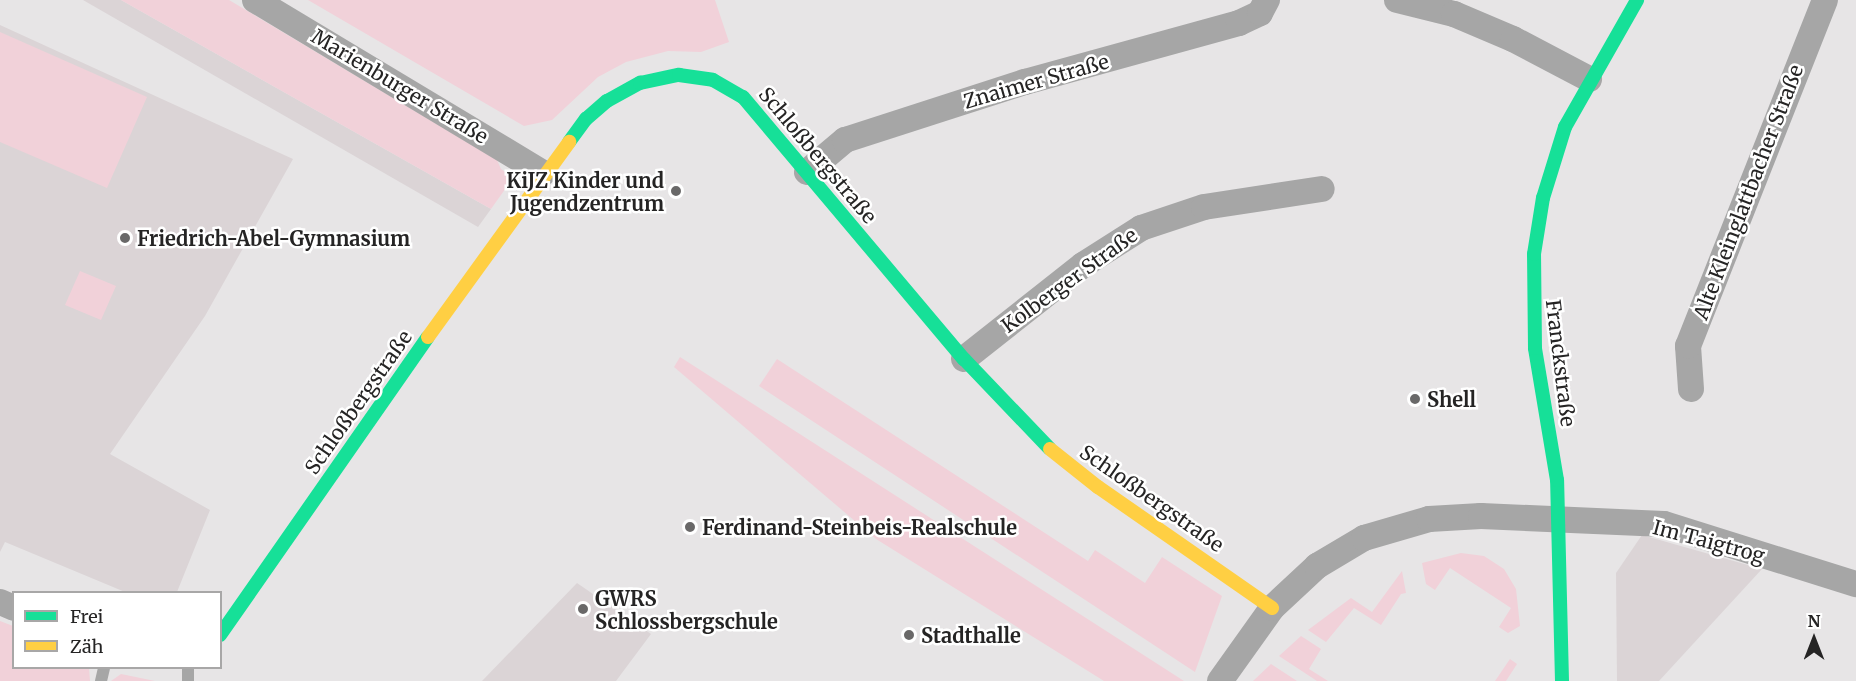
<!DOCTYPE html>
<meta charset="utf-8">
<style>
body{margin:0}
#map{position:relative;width:1856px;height:681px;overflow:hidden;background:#e7e5e6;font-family:Merriweather,serif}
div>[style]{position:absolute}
.built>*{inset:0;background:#dbd4d6}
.green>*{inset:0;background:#f1d1d9}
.lane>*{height:12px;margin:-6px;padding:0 6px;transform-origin:6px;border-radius:6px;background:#a6a6a6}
.street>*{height:26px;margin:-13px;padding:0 13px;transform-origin:13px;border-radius:13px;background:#a6a6a6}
.fast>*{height:14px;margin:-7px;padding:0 7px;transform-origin:7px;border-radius:7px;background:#16e098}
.slow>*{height:14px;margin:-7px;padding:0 7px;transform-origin:7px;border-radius:7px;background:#ffcf43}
.dots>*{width:16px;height:16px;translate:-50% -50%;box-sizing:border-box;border:3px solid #fff;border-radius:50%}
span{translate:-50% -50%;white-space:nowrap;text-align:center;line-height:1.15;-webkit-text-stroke:5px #fff;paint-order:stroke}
.street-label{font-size:20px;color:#252424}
.poi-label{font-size:20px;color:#252424;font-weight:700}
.right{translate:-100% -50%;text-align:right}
.left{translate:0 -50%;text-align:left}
.legend{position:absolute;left:12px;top:591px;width:210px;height:78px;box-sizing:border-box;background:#fff;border:2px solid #a8a7a7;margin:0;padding:8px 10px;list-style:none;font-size:18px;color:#252424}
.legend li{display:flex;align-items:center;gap:12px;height:30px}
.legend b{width:30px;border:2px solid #a8a7a7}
.north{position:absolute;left:1784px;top:609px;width:60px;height:60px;-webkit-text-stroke:4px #fff;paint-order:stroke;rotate:0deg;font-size:16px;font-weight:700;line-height:24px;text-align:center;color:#252424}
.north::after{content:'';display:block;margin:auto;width:21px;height:27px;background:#252424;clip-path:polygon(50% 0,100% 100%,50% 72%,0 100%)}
</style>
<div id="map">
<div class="built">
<div style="clip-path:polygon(83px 0,121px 0,491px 209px,478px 227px)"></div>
<div style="clip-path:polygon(0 25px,293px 159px,205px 316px,110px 454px,210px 510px,177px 592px,125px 592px,5px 542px,0 552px)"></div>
<div style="clip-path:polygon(1642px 535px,1762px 569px,1659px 681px,1617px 681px,1616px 573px)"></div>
<div style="clip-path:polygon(577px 583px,651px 634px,616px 681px,482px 681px)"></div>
</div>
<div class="green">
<div style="clip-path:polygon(121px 0,229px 0,497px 160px,501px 169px,513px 178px,491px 209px)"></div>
<div style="clip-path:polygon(308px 0,715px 0,729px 42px,701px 52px,668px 51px,626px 62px,598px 77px,552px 120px,524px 126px)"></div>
<div style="clip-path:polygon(0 32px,147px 97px,107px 188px,0 142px)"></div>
<div style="clip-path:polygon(80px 271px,116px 286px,101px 320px,65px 305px)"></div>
<div style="clip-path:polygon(680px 357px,1184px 681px,1104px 681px,876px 539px,674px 367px)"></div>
<div style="clip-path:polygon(777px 359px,1088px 561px,1095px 550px,1145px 583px,1162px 557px,1222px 596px,1195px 672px,759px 386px)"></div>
<div style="clip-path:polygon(1461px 553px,1484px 556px,1504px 569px,1516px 589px,1520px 626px,1508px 633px,1499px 627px,1511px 608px,1450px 568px,1435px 590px,1426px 584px,1422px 563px)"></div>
<div style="clip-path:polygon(1402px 571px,1406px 593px,1401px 594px,1381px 625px,1354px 608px,1326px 642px,1308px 630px,1351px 598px,1372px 612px)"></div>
<div style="clip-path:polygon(0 621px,13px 626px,14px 668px,89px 668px,90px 681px,0 681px)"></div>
<div style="clip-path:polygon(1301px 636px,1321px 649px,1309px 669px,1328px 681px,1317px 681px,1279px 656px)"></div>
<div style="clip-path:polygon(1510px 659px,1517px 664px,1506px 681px,1495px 681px)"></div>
<div style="clip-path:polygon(1271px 664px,1297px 681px,1253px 681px)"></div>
<div style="clip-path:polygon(121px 674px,155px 681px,111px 681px)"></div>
</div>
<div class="lane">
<div style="left:101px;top:681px;width:13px;rotate:-77deg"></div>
<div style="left:188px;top:681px;width:13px;rotate:-90deg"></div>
</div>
<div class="street">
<div style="left:255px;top:0;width:336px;rotate:31deg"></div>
<div style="left:1397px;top:0;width:59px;rotate:13.8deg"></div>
<div style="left:1454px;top:14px;width:64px;rotate:23deg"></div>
<div style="left:1513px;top:39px;width:86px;rotate:27.8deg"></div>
<div style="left:807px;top:172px;width:50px;rotate:-40.1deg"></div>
<div style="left:845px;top:140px;width:189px;rotate:-17.9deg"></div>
<div style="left:1025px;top:82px;width:222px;rotate:-15.4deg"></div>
<div style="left:1239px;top:23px;width:23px;rotate:-25deg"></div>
<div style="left:1260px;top:13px;width:15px;rotate:-62deg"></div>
<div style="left:964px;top:359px;width:152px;rotate:-38.3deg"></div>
<div style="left:1083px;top:265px;width:69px;rotate:-32.5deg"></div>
<div style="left:1141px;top:228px;width:66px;rotate:-18.4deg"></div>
<div style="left:1204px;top:207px;width:119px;rotate:-8.7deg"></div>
<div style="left:1691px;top:389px;width:43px;rotate:-94deg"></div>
<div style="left:1688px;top:346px;width:372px;rotate:-68.4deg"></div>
<div style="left:0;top:602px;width:15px;rotate:23deg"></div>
<div style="left:1220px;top:681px;width:90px;rotate:-54.5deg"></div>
<div style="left:1272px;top:608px;width:62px;rotate:-43deg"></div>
<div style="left:1317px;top:566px;width:55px;rotate:-30.8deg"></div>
<div style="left:1364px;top:538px;width:68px;rotate:-16.3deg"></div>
<div style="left:1429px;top:519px;width:52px;rotate:-3.3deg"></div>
<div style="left:1481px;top:516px;width:183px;rotate:2.5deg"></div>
<div style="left:1664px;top:524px;width:201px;rotate:17.4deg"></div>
</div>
<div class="fast">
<div style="left:569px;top:142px;width:29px;rotate:-54deg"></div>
<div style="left:586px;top:119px;width:28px;rotate:-41deg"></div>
<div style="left:607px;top:101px;width:38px;rotate:-29deg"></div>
<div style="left:640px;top:83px;width:40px;rotate:-12deg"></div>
<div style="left:679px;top:75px;width:34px;rotate:8deg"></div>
<div style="left:713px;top:80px;width:34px;rotate:30deg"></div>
<div style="left:743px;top:97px;width:343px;rotate:49.9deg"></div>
<div style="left:964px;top:359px;width:124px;rotate:46.3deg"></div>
<div style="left:220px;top:635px;width:363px;rotate:-55.1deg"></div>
<div style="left:1562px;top:681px;width:201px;rotate:-91.4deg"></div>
<div style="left:1557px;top:480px;width:134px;rotate:-99.5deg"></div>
<div style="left:1535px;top:348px;width:94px;rotate:-90.6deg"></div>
<div style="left:1534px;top:254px;width:57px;rotate:-80.9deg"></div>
<div style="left:1543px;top:198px;width:74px;rotate:-72.8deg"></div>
<div style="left:1565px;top:127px;width:146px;rotate:-60.4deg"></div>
</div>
<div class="slow">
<div style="left:428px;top:337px;width:241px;rotate:-54.1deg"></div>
<div style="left:1050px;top:449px;width:61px;rotate:38.4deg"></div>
<div style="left:1098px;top:487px;width:212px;rotate:34.8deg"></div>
</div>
<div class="dots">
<div style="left:676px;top:191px;background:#696868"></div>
<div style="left:125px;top:238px;background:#696868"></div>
<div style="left:1415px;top:399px;background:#696868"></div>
<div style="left:690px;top:527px;background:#696868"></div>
<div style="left:583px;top:609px;background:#696868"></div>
<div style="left:909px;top:635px;background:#696868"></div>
</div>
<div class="street-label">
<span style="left:1036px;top:81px;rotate:-16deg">Znaimer Straße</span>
<span style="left:400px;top:86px;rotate:31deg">Marienburger Straße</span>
<span style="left:818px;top:155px;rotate:50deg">Schloßbergstraße</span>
<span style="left:1748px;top:192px;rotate:-69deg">Alte Kleinglattbacher Straße</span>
<span style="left:1069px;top:280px;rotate:-36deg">Kolberger Straße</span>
<span style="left:1561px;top:363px;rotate:83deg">Franckstraße</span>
<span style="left:358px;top:402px;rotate:-55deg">Schloßbergstraße</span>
<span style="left:1152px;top:498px;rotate:35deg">Schloßbergstraße</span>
<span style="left:1709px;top:541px;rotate:15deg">Im Taigtrog</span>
</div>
<div class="poi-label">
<span class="right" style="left:664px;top:192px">KiJZ Kinder und<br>Jugendzentrum</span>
<span class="left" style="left:137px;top:238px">Friedrich-Abel-Gymnasium</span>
<span class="left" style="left:1427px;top:399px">Shell</span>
<span class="left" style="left:702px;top:527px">Ferdinand-Steinbeis-Realschule</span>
<span class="left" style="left:595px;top:610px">GWRS<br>Schlossbergschule</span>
<span class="left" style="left:921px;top:635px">Stadthalle</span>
</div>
<ul class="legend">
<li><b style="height:8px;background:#16e098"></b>Frei</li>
<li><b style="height:8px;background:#ffcf43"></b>Zäh</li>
</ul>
<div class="north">N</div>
</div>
